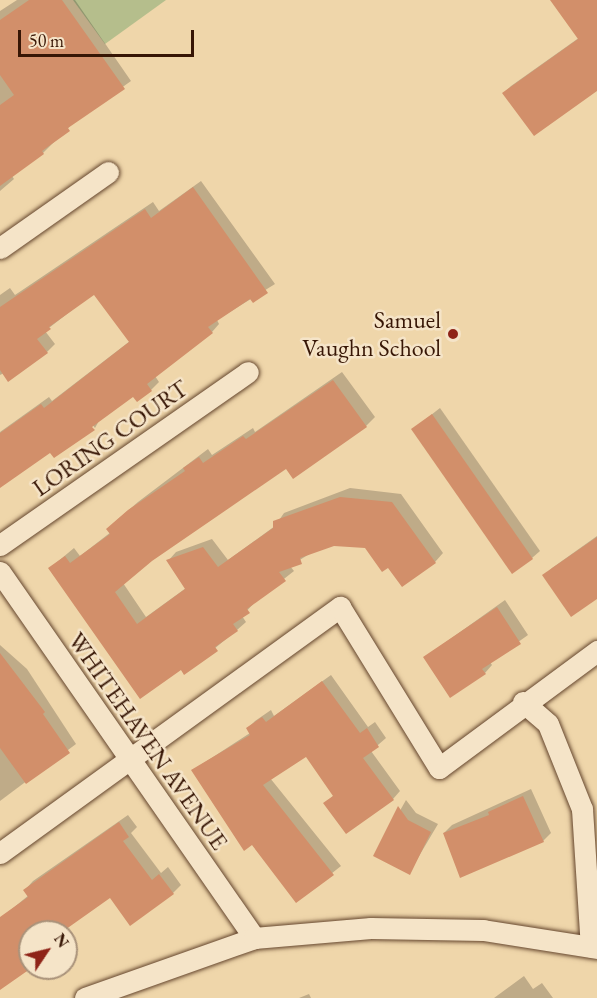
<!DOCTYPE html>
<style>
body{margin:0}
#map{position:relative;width:597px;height:998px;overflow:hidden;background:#efd6aa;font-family:"EB Garamond",serif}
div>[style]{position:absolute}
.green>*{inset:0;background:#b5be8c}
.shadow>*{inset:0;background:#0003}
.building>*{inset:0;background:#d28f6a}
.roads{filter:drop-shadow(0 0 2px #65462e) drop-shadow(0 0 2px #65462e)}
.street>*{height:21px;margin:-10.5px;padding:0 10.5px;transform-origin:10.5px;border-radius:10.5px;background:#f5e4c8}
.dots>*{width:16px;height:16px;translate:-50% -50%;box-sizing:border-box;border:3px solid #f5e4c8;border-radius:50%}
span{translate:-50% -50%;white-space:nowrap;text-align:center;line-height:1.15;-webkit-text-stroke:5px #f5e4c8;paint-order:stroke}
.poi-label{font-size:24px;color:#371605}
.right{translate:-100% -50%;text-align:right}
.street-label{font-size:24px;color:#371605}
.north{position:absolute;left:18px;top:920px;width:60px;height:60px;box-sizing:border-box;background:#f5e4c8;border:2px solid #a9927a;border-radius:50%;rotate:55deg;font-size:16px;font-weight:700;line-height:24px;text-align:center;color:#371605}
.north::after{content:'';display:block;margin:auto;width:21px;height:27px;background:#8f2418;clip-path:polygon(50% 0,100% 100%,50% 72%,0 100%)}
.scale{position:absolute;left:18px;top:30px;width:176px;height:27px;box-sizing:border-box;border:3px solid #371605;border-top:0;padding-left:8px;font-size:18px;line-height:21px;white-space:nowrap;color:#371605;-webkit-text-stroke:4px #f5e4c8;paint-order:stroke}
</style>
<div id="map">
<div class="green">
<div style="clip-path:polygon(73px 0,166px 0,105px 44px)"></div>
</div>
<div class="shadow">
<div style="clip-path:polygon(17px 0,75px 0,131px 81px,75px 121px,43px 153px,12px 176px,14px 179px,0 191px,0 11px)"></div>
<div style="clip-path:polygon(597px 25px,597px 89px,504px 93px,511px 86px)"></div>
<div style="clip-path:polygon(201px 181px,275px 284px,217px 320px,219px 324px,212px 332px,155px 376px,159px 382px,151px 390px,137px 400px,134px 395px,100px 419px,95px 428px,89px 420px,0 486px,0 432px,49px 397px,52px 401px,130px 341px,94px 293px,45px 331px,55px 344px,47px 352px,0 375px,0 295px,10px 288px,15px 295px,153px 202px,159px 211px)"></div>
<div style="clip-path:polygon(342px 372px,375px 417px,366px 426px,294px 477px,286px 467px,151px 560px,123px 583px,146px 617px,186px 588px,168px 561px,176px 552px,212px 539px,228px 560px,275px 526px,284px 513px,350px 488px,401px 494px,443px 553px,435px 562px,388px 566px,365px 547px,334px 545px,311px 553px,290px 566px,294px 571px,256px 601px,242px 616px,246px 622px,237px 630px,185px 673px,50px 568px,74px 548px,80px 556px,111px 532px,117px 520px,138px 502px,208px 449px,212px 455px,253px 428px,255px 432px)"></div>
<div style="clip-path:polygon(440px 408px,540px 551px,532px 558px,413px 429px)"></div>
<div style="clip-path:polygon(597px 536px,597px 595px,544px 576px,552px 568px)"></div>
<div style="clip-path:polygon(505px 600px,528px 635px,490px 662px,492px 665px,485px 673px,425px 657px)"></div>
<div style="clip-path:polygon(0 645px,27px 669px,76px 744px,0 801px)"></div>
<div style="clip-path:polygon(331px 675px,368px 727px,375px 722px,386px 738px,371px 751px,400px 791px,393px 799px,325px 804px,334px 795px,306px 755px,270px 778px,341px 866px,297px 901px,193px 770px,250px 733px,248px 728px,255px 721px,271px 710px,274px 716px)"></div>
<div style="clip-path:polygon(531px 789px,551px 833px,543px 841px,444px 833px,452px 825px)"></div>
<div style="clip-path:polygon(406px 800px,416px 813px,438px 824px,409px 873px,375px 855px)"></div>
<div style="clip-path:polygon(128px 815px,137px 827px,131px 833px,161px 873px,168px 867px,181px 885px,173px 893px,110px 896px,60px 932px,30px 932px,30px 967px,0 988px,0 926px,7px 913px,29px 895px,25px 890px,33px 881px)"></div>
<div style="clip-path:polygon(524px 976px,533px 989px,542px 983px,553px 998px,494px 998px)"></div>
<div style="clip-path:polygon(309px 994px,311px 998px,299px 998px)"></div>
</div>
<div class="building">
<div style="clip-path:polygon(29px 0,62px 0,125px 89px,68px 128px,70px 131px,42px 151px,44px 154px,0 186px,0 105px,14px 95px,0 75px,0 20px)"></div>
<div style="clip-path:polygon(550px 0,597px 0,597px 91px,534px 136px,502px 93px,578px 39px)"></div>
<div style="clip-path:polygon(193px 187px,268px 293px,253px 303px,250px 299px,208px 327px,213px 333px,147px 384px,152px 391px,137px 402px,133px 397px,92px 427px,95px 430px,54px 458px,50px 453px,0 488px,0 433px,41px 404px,44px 408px,129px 342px,94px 295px,49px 327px,51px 329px,37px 339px,48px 353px,8px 382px,0 370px,0 307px,145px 209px,151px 218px)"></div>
<div style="clip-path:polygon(333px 380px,367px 427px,293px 479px,286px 469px,152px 561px,115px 592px,137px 624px,185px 589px,166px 560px,203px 547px,218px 567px,273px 528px,273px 521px,340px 497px,392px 502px,436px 563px,402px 587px,388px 568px,382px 572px,365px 548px,334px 546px,300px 558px,302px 564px,279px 572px,286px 581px,247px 609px,250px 613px,233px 624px,238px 631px,215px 647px,218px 651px,184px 675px,181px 670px,140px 699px,48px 568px,65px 556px,70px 563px,110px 534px,106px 529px,128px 510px,185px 471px,183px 468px,199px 457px,203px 463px,243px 436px,246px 439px)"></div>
<div style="clip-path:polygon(432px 414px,533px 559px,512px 574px,411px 429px)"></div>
<div style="clip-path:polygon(597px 537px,597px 599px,571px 617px,542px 575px)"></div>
<div style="clip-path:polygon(497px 607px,521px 644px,482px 669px,486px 674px,450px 698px,423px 657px)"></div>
<div style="clip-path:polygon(0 653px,45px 712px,43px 714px,70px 753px,26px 784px,0 748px)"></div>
<div style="clip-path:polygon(322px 681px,360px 733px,367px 728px,379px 747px,363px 758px,394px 800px,346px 834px,323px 803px,333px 796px,306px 757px,263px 785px,334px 875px,296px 903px,252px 845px,244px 851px,191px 770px,250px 735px,246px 728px,262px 717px,266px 722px)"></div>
<div style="clip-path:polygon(523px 796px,544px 842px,460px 878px,443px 833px,489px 815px,488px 812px)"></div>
<div style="clip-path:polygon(398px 806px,408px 820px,431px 832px,410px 875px,373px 856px)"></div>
<div style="clip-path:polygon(119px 822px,129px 837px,123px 841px,152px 880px,159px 874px,174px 894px,130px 926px,110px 898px,62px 932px,30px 932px,30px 969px,0 990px,0 917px,28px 897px,23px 890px)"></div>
</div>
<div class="roads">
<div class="street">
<div style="left:0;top:248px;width:132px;rotate:-35.1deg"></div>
<div style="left:0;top:545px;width:302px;rotate:-34.9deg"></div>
<div style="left:0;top:572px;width:446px;rotate:55.2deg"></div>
<div style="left:523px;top:702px;width:33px;rotate:41deg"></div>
<div style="left:548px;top:724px;width:92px;rotate:68.2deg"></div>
<div style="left:582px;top:809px;width:138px;rotate:86.3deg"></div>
<div style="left:0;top:853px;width:420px;rotate:-35.9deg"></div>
<div style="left:340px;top:607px;width:189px;rotate:58.4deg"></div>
<div style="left:439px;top:768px;width:197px;rotate:-36.5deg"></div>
<div style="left:85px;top:998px;width:179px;rotate:-19.5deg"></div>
<div style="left:254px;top:938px;width:117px;rotate:-4.9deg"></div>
<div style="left:371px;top:928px;width:112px;rotate:1deg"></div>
<div style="left:483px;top:930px;width:115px;rotate:9deg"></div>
</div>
</div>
<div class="dots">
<div style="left:453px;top:334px;background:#8f2418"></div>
</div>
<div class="poi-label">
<span class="right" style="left:441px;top:334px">Samuel<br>Vaughn School</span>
</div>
<div class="street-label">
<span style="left:110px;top:438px;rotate:-35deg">LORING COURT</span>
<span style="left:148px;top:741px;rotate:55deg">WHITEHAVEN AVENUE</span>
</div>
<div class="north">N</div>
<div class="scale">50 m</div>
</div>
